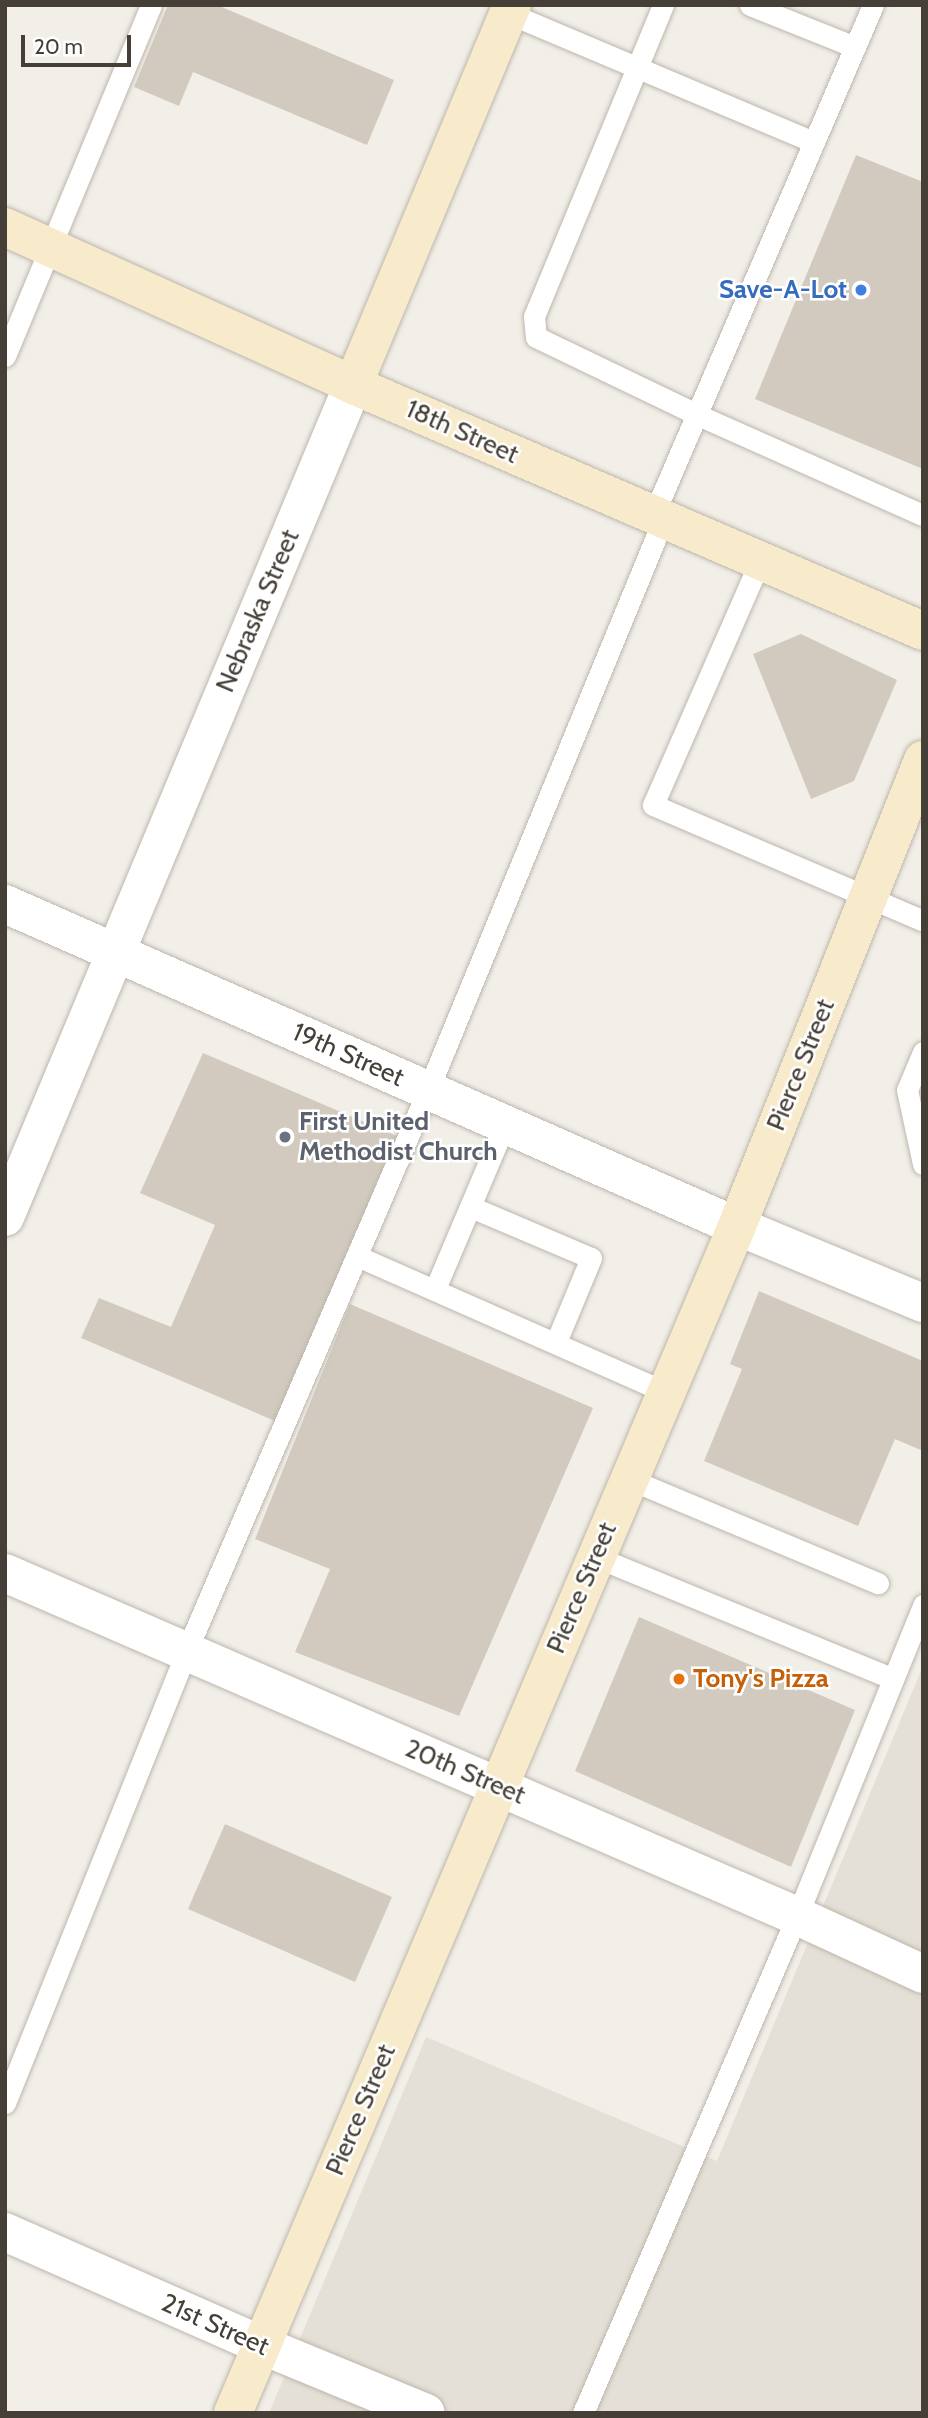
<!DOCTYPE html>
<style>
body{margin:0}
#map{position:relative;width:928px;height:2418px;overflow:hidden;background:#f2efe8;font-family:Cabin,sans-serif}
div>[style]{position:absolute}
.residential>*{inset:0;background:#e5e0d7}
.building>*{inset:0;background:#d2cabf}
.roads{filter:drop-shadow(0 0 2px #bdb6ac) drop-shadow(0 0 2px #bdb6ac)}
.lane>*{height:21px;margin:-10.5px;padding:0 10.5px;transform-origin:10.5px;border-radius:10.5px;background:#fff}
.street>*{height:38px;margin:-19px;padding:0 19px;transform-origin:19px;border-radius:19px;background:#fff}
.secondary>*{height:38px;margin:-19px;padding:0 19px;transform-origin:19px;border-radius:19px;background:#f8ebcc}
.dots>*{width:19px;height:19px;translate:-50% -50%;box-sizing:border-box;border:4px solid #fff;border-radius:50%}
span{translate:-50% -50%;white-space:nowrap;text-align:center;line-height:1.15;-webkit-text-stroke:5px #fff;paint-order:stroke}
.shop-label{font-size:26px;color:#366cbe;font-weight:700}
.right{translate:-100% -50%;text-align:right}
.street-label{font-size:26px;color:#453f38}
.worship-label{font-size:26px;color:#5b616d;font-weight:700}
.left{translate:0 -50%;text-align:left}
.food-label{font-size:26px;color:#c56008;font-weight:700}
.frame{position:absolute;inset:0;border:7px solid #453f38;pointer-events:none}
.scale{position:absolute;left:21px;top:35px;width:110px;height:32px;box-sizing:border-box;border:4px solid #453f38;border-top:0;padding-left:9px;font-size:21px;line-height:24px;white-space:nowrap;color:#453f38;-webkit-text-stroke:5px #fff;paint-order:stroke}
</style>
<div id="map">
<div class="residential">
<div style="clip-path:polygon(923px 1666px,923px 2413px,269px 2413px,426px 2037px,717px 2161px)"></div>
</div>
<div class="building">
<div style="clip-path:polygon(168px 5px,217px 5px,394px 80px,367px 145px,193px 72px,179px 106px,134px 87px)"></div>
<div style="clip-path:polygon(856px 155px,923px 182px,923px 469px,755px 399px)"></div>
<div style="clip-path:polygon(801px 634px,897px 680px,854px 781px,811px 799px,753px 654px)"></div>
<div style="clip-path:polygon(203px 1053px,397px 1136px,275px 1421px,81px 1338px,99px 1298px,171px 1327px,215px 1225px,140px 1193px)"></div>
<div style="clip-path:polygon(759px 1291px,923px 1361px,923px 1451px,895px 1439px,858px 1526px,704px 1461px,742px 1369px,730px 1364px)"></div>
<div style="clip-path:polygon(350px 1304px,593px 1408px,459px 1716px,295px 1652px,330px 1569px,255px 1539px)"></div>
<div style="clip-path:polygon(639px 1617px,855px 1710px,791px 1867px,575px 1771px)"></div>
<div style="clip-path:polygon(225px 1824px,392px 1897px,355px 1982px,188px 1909px)"></div>
</div>
<div class="roads">
<div class="lane">
<div style="left:663px;top:5px;width:337px;rotate:112.5deg"></div>
<div style="left:534px;top:316px;width:21px;rotate:85deg"></div>
<div style="left:536px;top:337px;width:180px;rotate:25.7deg"></div>
<div style="left:698px;top:415px;width:246px;rotate:24deg"></div>
<div style="left:750px;top:5px;width:113px;rotate:21.8deg"></div>
<div style="left:508px;top:13px;width:332px;rotate:22.9deg"></div>
<div style="left:5px;top:356px;width:380px;rotate:-67.4deg"></div>
<div style="left:653px;top:516px;width:556px;rotate:-66.71deg"></div>
<div style="left:760px;top:561px;width:266px;rotate:113.7deg"></div>
<div style="left:653px;top:805px;width:294px;rotate:23.2deg"></div>
<div style="left:923px;top:1052px;width:41px;rotate:112.8deg"></div>
<div style="left:907px;top:1090px;width:76px;rotate:77.8deg"></div>
<div style="left:471px;top:1207px;width:130px;rotate:23deg"></div>
<div style="left:591px;top:1258px;width:91px;rotate:112.6deg"></div>
<div style="left:357px;top:1256px;width:338px;rotate:23.8deg"></div>
<div style="left:435px;top:1289px;width:179px;rotate:-67deg"></div>
<div style="left:629px;top:1479px;width:270px;rotate:22.7deg"></div>
<div style="left:596px;top:1557px;width:321px;rotate:22.3deg"></div>
<div style="left:5px;top:2103px;width:486px;rotate:-68.1deg"></div>
<div style="left:186px;top:1652px;width:612px;rotate:-66.7deg"></div>
<div style="left:428px;top:1090px;width:617px;rotate:-67.59deg"></div>
<div style="left:583px;top:2413px;width:541px;rotate:-66.7deg"></div>
<div style="left:797px;top:1916px;width:336px;rotate:-67.9deg"></div>
</div>
<div class="street">
<div style="left:5px;top:904px;width:781px;rotate:23.78deg"></div>
<div style="left:720px;top:1219px;width:220px;rotate:22.5deg"></div>
<div style="left:5px;top:1217px;width:902px;rotate:-67.3deg"></div>
<div style="left:5px;top:1573px;width:863px;rotate:23.42deg"></div>
<div style="left:797px;top:1916px;width:139px;rotate:24.7deg"></div>
<div style="left:5px;top:2232px;width:280px;rotate:23.8deg"></div>
<div style="left:261px;top:2345px;width:178px;rotate:22.4deg"></div>
</div>
<div class="secondary">
<div style="left:5px;top:227px;width:382px;rotate:24.4deg"></div>
<div style="left:353px;top:385px;width:621px;rotate:23.34deg"></div>
<div style="left:353px;top:385px;width:412px;rotate:-67.3deg"></div>
<div style="left:233px;top:2413px;width:1290px;rotate:-66.99deg"></div>
<div style="left:737px;top:1226px;width:502px;rotate:-68.24deg"></div>
</div>
</div>
<div class="dots">
<div style="left:861px;top:290px;background:#3f7fe0"></div>
<div style="left:285px;top:1137px;background:#6b7280"></div>
<div style="left:679px;top:1679px;background:#e8710a"></div>
</div>
<div class="shop-label">
<span class="right" style="left:847px;top:290px">Save-A-Lot</span>
</div>
<div class="street-label">
<span style="left:462px;top:432px;rotate:24deg">18th Street</span>
<span style="left:258px;top:611px;rotate:-67deg">Nebraska Street</span>
<span style="left:348px;top:1055px;rotate:24deg">19th Street</span>
<span style="left:801px;top:1065px;rotate:-68deg">Pierce Street</span>
<span style="left:582px;top:1588px;rotate:-67deg">Pierce Street</span>
<span style="left:465px;top:1772px;rotate:23deg">20th Street</span>
<span style="left:361px;top:2110px;rotate:-67deg">Pierce Street</span>
<span style="left:215px;top:2325px;rotate:24deg">21st Street</span>
</div>
<div class="worship-label">
<span class="left" style="left:299px;top:1137px">First United<br>Methodist Church</span>
</div>
<div class="food-label">
<span class="left" style="left:693px;top:1679px">Tony's Pizza</span>
</div>
<div class="frame"></div>
<div class="scale">20 m</div>
</div>
